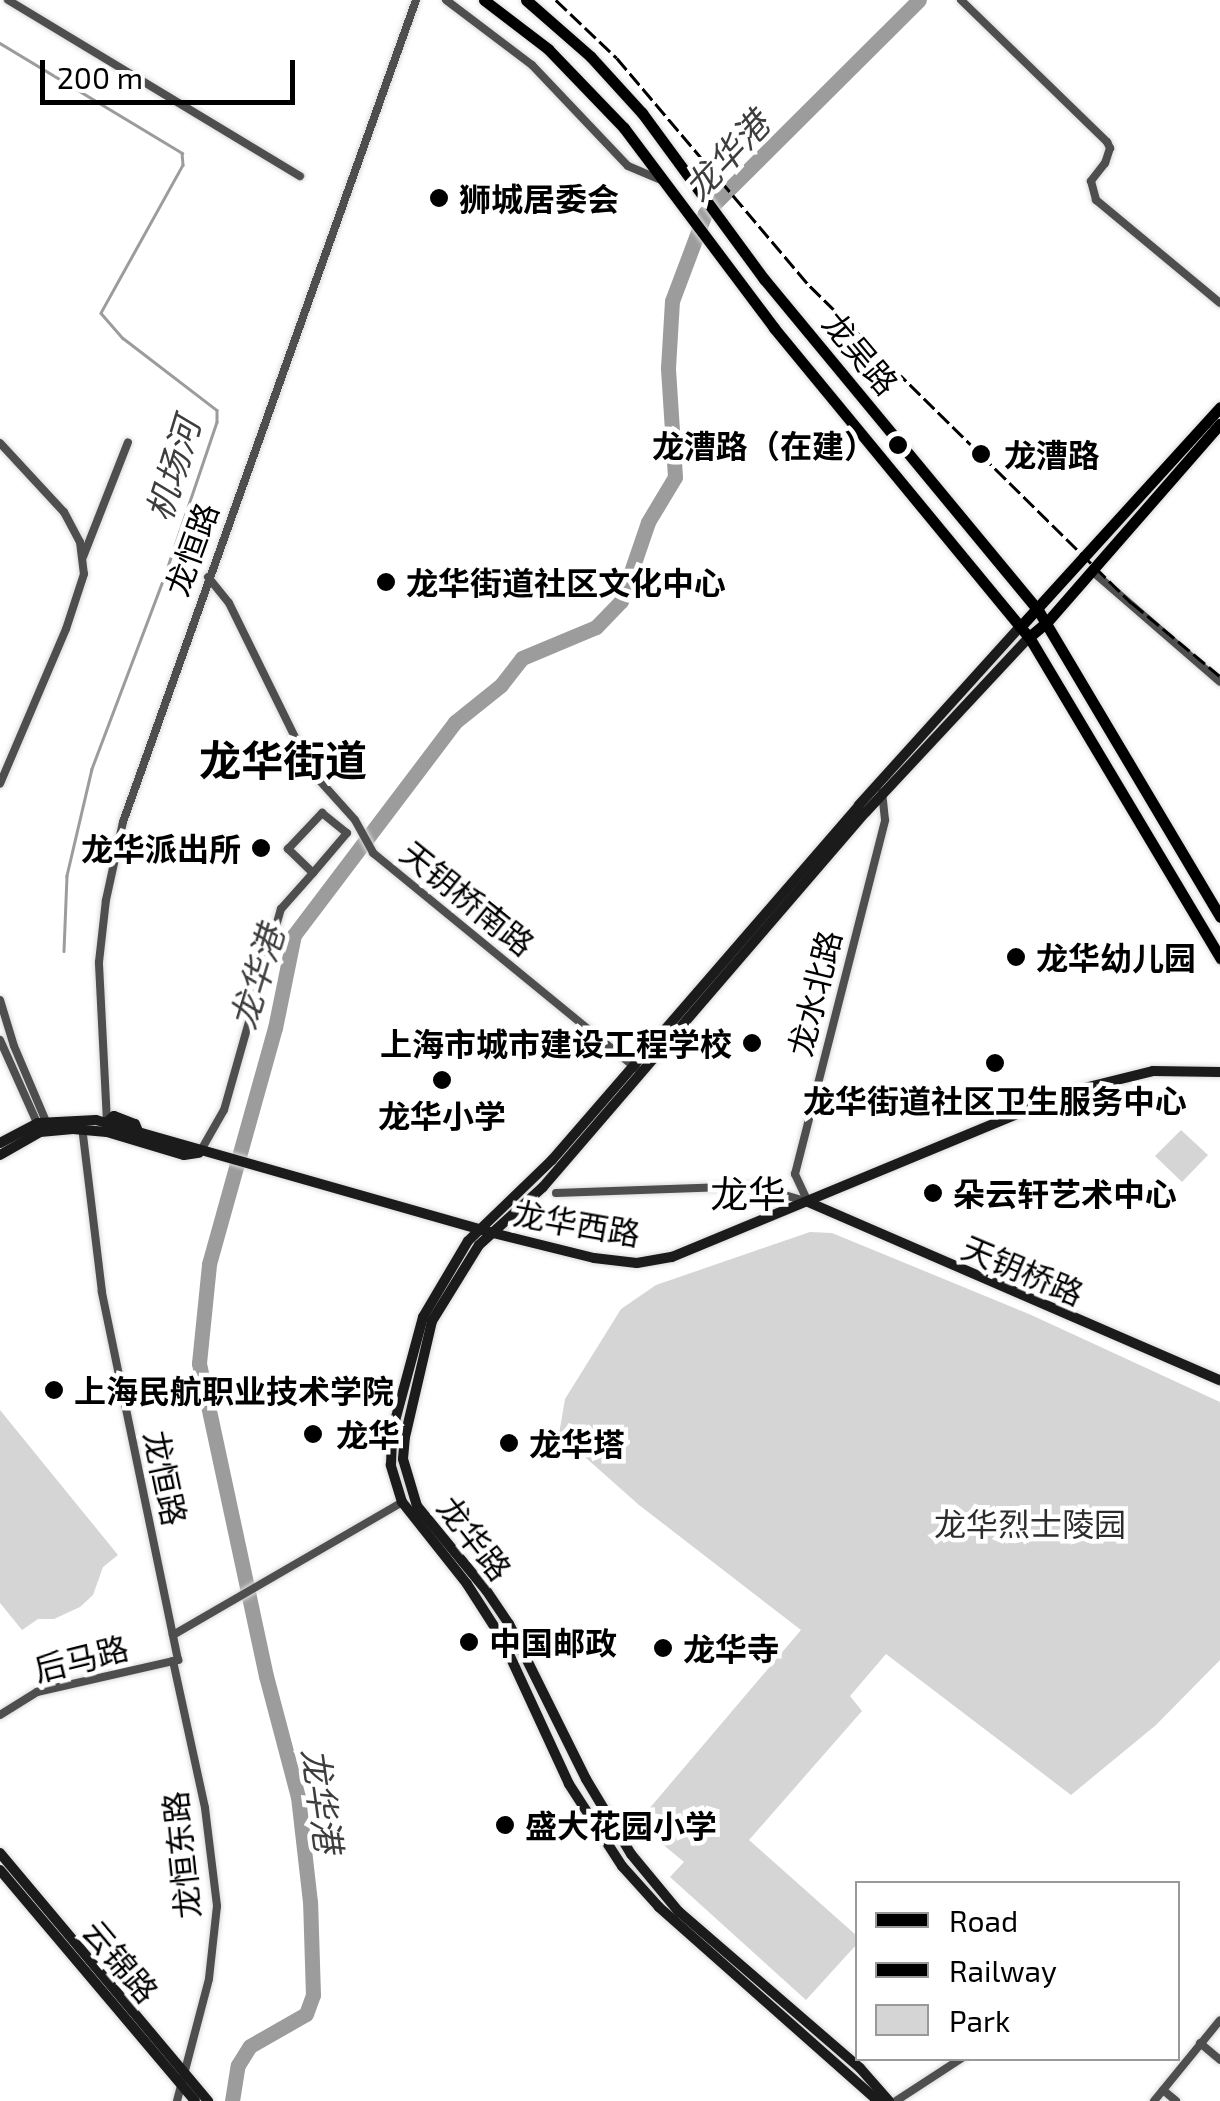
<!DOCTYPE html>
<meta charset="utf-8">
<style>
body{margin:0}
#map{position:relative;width:1220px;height:2101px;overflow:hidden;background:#fff;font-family:"Exo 2","Noto Sans SC",sans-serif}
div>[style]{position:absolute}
.green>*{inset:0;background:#d5d5d5}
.stream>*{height:2.5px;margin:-1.25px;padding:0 1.25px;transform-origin:1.25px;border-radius:1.25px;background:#9c9c9c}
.river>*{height:15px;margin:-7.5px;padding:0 7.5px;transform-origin:7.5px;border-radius:7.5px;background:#9c9c9c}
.roads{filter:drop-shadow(0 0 2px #dbdbdb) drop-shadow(0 0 2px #dbdbdb)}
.street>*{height:8px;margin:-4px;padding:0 4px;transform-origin:4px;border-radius:4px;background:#4e4e4e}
.secondary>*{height:10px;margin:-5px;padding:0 5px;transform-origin:5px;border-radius:5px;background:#1b1b1b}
.primary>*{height:11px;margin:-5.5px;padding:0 5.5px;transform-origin:5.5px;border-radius:5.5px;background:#000}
.rail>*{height:2.5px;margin-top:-1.25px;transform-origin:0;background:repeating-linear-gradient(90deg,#000 0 15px,transparent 0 20px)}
.dots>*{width:28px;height:28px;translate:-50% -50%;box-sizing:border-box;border:5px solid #fff;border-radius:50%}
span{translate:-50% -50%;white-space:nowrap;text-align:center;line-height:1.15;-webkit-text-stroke:9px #fff;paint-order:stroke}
.poi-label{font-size:32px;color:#000;font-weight:700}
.left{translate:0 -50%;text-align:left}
.right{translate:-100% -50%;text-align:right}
.street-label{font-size:32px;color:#000}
.park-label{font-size:32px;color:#2c2c2c}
.water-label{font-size:35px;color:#3d3d3d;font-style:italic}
.quarter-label{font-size:38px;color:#000}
.district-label{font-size:42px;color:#000;font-weight:700}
.legend{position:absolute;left:855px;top:1881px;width:325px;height:180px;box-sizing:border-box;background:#fff;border:2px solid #999;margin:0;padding:12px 18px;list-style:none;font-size:30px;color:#000}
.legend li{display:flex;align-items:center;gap:20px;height:50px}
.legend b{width:50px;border:2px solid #999}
.scale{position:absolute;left:40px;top:60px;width:255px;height:45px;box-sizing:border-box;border:5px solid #000;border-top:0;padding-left:12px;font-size:30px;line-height:35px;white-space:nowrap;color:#000;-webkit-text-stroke:8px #fff;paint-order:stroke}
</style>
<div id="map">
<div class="green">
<div style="clip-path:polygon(1181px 1130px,1208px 1155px,1182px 1182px,1155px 1156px)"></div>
<div style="clip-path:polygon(810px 1232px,832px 1233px,1029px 1314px,1220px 1402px,1220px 1660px,1156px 1725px,1071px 1795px,886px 1654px,850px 1696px,862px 1711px,749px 1840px,857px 1936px,857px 1944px,806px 2000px,670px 1877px,684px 1862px,637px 1823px,801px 1630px,639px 1505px,559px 1434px,565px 1399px,621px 1309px,656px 1285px)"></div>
<div style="clip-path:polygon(0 1410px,118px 1555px,103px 1567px,93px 1595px,80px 1607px,54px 1619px,38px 1619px,22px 1630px,0 1603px)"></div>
</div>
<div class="stream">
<div style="left:0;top:43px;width:213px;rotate:31.1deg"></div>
<div style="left:182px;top:153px;width:12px;rotate:85deg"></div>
<div style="left:183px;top:165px;width:169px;rotate:119deg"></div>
<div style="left:101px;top:313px;width:33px;rotate:49deg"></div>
<div style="left:123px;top:338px;width:118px;rotate:37.5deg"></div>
<div style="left:217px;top:410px;width:12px;rotate:90deg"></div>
<div style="left:217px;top:422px;width:159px;rotate:108.7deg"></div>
<div style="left:166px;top:573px;width:210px;rotate:110.7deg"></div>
<div style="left:92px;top:769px;width:110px;rotate:103.2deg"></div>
<div style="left:67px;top:876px;width:75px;rotate:92.3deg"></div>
</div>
<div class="river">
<div style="left:232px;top:2101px;width:36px;rotate:-81deg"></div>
<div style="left:238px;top:2065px;width:22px;rotate:-58deg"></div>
<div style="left:250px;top:2046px;width:64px;rotate:-29.7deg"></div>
<div style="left:306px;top:2014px;width:20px;rotate:-70deg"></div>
<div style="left:313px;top:1995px;width:93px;rotate:-91.8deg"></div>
<div style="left:310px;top:1902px;width:106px;rotate:-96.5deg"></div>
<div style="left:298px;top:1797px;width:125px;rotate:-104.8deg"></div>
<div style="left:266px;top:1676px;width:320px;rotate:-102.1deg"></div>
<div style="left:199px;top:1363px;width:100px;rotate:-84.2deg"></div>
<div style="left:209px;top:1264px;width:245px;rotate:-74.4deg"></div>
<div style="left:275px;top:1028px;width:95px;rotate:-78.5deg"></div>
<div style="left:294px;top:935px;width:267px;rotate:-52.9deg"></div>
<div style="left:455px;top:722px;width:59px;rotate:-38.8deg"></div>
<div style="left:501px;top:685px;width:34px;rotate:-52deg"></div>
<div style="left:522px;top:658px;width:80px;rotate:-22.7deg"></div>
<div style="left:596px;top:627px;width:36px;rotate:-46deg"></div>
<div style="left:621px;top:601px;width:83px;rotate:-71.1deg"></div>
<div style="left:648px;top:522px;width:52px;rotate:-59deg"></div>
<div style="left:675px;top:477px;width:109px;rotate:-93.7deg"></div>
<div style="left:668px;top:368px;width:67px;rotate:-86.6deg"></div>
<div style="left:672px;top:301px;width:94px;rotate:-69.4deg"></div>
<div style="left:705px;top:213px;width:302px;rotate:-44.9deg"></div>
</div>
<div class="roads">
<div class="street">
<div style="left:8px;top:0;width:341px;rotate:31.1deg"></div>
<div style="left:446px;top:0;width:108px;rotate:37.1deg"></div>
<div style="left:532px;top:65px;width:139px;rotate:46.5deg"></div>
<div style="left:628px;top:166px;width:38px;rotate:23deg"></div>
<div style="left:961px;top:0;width:204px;rotate:44.2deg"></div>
<div style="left:1107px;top:142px;width:7px;rotate:63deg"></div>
<div style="left:1110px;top:148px;width:16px;rotate:108deg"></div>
<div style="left:1105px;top:163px;width:23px;rotate:128deg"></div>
<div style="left:1091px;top:181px;width:20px;rotate:75deg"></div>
<div style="left:1096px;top:200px;width:161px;rotate:39.7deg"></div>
<div style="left:0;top:443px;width:94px;rotate:47.2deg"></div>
<div style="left:64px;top:512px;width:34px;rotate:62deg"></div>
<div style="left:80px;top:542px;width:32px;rotate:83deg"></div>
<div style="left:84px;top:574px;width:58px;rotate:108.1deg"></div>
<div style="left:66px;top:629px;width:168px;rotate:113.1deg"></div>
<div style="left:83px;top:557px;width:123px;rotate:-68.6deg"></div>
<div style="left:1092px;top:571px;width:169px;rotate:40.9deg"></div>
<div style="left:208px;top:577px;width:33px;rotate:51deg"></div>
<div style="left:229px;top:603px;width:188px;rotate:63.8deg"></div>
<div style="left:312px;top:772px;width:64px;rotate:48.1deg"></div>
<div style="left:355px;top:820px;width:38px;rotate:61deg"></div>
<div style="left:373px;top:853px;width:341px;rotate:39.3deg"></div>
<div style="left:0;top:1000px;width:48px;rotate:73.1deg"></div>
<div style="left:14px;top:1046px;width:87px;rotate:67deg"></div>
<div style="left:0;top:1040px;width:95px;rotate:65.9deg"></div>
<div style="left:107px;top:1122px;width:160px;rotate:-92.9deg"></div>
<div style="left:99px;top:962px;width:62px;rotate:-83.6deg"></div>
<div style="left:106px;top:900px;width:80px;rotate:-77.7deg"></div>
<div style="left:123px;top:822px;width:873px;rotate:-70.38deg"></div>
<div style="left:200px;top:1152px;width:48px;rotate:-60.3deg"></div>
<div style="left:224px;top:1110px;width:209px;rotate:-74.2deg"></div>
<div style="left:281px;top:909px;width:48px;rotate:-48.4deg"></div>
<div style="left:313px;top:873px;width:35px;rotate:-136deg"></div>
<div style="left:288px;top:849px;width:50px;rotate:-46.6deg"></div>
<div style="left:322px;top:813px;width:32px;rotate:39deg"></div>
<div style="left:347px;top:833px;width:52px;rotate:130.4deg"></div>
<div style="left:556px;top:1193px;width:198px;rotate:-2deg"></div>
<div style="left:754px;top:1186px;width:56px;rotate:16.5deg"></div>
<div style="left:808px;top:1202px;width:31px;rotate:-115deg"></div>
<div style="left:795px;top:1174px;width:365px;rotate:-75.7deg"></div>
<div style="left:885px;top:820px;width:28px;rotate:-96deg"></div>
<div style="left:173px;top:1635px;width:265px;rotate:-30.1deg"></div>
<div style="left:173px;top:1661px;width:150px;rotate:77.7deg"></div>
<div style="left:205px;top:1808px;width:99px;rotate:83deg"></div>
<div style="left:217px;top:1906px;width:73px;rotate:96.3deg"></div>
<div style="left:209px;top:1979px;width:126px;rotate:104.7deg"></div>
<div style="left:0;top:1715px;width:44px;rotate:-31.9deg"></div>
<div style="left:37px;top:1692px;width:145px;rotate:-12.8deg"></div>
<div style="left:178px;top:1660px;width:376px;rotate:-101.7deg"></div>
<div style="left:102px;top:1292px;width:166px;rotate:-96.9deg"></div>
<div style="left:1200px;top:2043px;width:26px;rotate:40deg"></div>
<div style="left:1163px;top:2090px;width:17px;rotate:40deg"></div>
<div style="left:896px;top:2101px;width:79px;rotate:-33.1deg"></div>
<div style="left:1154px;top:2101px;width:104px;rotate:-50.8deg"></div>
</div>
<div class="secondary">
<div style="left:107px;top:1122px;width:9px;rotate:-41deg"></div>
<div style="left:114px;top:1116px;width:22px;rotate:21deg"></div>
<div style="left:135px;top:1124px;width:8px;rotate:67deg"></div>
<div style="left:0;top:1143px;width:43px;rotate:-27.8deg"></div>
<div style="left:38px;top:1123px;width:58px;rotate:-3deg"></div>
<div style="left:96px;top:1120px;width:413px;rotate:15.9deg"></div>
<div style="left:493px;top:1233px;width:104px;rotate:13.9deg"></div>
<div style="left:594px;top:1258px;width:43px;rotate:6.6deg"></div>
<div style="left:637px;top:1263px;width:36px;rotate:-10deg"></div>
<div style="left:672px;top:1257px;width:437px;rotate:-22.5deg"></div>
<div style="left:1076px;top:1090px;width:79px;rotate:-13.9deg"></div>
<div style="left:1153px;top:1071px;width:67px;rotate:0.9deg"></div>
<div style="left:0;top:1155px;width:46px;rotate:-29.9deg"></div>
<div style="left:40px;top:1132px;width:33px;rotate:-5deg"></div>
<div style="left:73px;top:1129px;width:34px;rotate:5deg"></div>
<div style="left:107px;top:1132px;width:80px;rotate:16.6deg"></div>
<div style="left:184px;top:1155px;width:15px;rotate:-8deg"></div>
<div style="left:808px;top:1202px;width:449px;rotate:23.4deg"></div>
<div style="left:0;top:1853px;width:324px;rotate:50deg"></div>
<div style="left:0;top:1870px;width:302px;rotate:49.8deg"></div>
<div style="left:878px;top:2101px;width:293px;rotate:-138.5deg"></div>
<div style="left:659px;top:1907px;width:55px;rotate:-132.1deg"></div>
<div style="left:622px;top:1866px;width:98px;rotate:-122.9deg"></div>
<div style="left:569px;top:1784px;width:162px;rotate:-114.8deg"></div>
<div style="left:501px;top:1637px;width:63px;rotate:-122.7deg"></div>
<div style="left:467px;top:1584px;width:105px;rotate:-128.4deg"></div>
<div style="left:402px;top:1502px;width:39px;rotate:-107deg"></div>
<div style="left:391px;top:1465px;width:33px;rotate:-88deg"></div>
<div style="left:392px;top:1432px;width:119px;rotate:-74.9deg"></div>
<div style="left:423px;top:1317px;width:88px;rotate:-59.4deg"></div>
<div style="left:468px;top:1241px;width:117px;rotate:-44deg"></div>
<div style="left:552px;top:1160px;width:469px;rotate:-49.1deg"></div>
<div style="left:859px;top:805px;width:240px;rotate:-47.9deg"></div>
<div style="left:889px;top:2101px;width:44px;rotate:-131.3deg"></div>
<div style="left:860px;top:2068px;width:239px;rotate:-139.2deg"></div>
<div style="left:679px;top:1912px;width:75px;rotate:-129.6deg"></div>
<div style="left:631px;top:1854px;width:87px;rotate:-121deg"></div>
<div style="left:586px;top:1779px;width:173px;rotate:-116.4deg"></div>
<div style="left:509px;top:1624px;width:41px;rotate:-124.1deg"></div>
<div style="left:486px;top:1590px;width:109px;rotate:-129.4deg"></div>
<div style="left:417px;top:1506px;width:49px;rotate:-106.6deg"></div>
<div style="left:403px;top:1459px;width:22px;rotate:-85deg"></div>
<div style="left:405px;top:1437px;width:119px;rotate:-76.9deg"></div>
<div style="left:432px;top:1321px;width:89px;rotate:-58.3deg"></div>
<div style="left:479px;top:1245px;width:86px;rotate:-42.2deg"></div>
<div style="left:543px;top:1187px;width:495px;rotate:-49.3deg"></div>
<div style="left:866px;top:812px;width:239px;rotate:-47deg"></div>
</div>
<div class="primary">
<div style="left:484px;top:0;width:81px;rotate:37.4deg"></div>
<div style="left:548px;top:49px;width:110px;rotate:46.1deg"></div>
<div style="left:624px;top:128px;width:250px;rotate:53.1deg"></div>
<div style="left:774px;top:328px;width:401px;rotate:50.5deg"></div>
<div style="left:1029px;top:637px;width:374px;rotate:59.2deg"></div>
<div style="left:526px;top:0;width:86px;rotate:41.2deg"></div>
<div style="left:591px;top:57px;width:76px;rotate:47.7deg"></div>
<div style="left:642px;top:113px;width:206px;rotate:53.7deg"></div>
<div style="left:764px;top:279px;width:430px;rotate:50.4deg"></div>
<div style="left:1038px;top:610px;width:357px;rotate:59.3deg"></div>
<div style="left:1020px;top:627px;width:297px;rotate:-47.7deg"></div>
<div style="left:1029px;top:637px;width:23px;rotate:-40deg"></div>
<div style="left:1047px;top:622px;width:263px;rotate:-48.9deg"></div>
</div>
</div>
<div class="rail">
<div style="left:556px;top:0;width:84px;rotate:43.6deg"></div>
<div style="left:617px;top:58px;width:299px;rotate:49.8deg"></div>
<div style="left:810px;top:286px;width:452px;rotate:44.6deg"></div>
<div style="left:1132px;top:603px;width:114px;rotate:39.7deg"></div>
</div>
<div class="dots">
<div style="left:439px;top:198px;background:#000"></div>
<div style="left:898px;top:445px;background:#000"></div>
<div style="left:981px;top:454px;background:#000"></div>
<div style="left:386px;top:582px;background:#000"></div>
<div style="left:261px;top:848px;background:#000"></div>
<div style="left:1016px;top:957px;background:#000"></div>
<div style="left:752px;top:1043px;background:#000"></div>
<div style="left:995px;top:1063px;background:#000"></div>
<div style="left:442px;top:1080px;background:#000"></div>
<div style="left:933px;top:1193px;background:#000"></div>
<div style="left:54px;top:1390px;background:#000"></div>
<div style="left:313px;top:1434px;background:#000"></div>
<div style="left:509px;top:1443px;background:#000"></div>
<div style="left:469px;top:1642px;background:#000"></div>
<div style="left:663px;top:1648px;background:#000"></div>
<div style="left:505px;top:1825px;background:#000"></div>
</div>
<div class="poi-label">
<span class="left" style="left:459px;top:198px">狮城居委会</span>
<span class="right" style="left:876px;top:445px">龙漕路（在建）</span>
<span class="left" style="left:1004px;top:454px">龙漕路</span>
<span class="left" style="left:406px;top:582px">龙华街道社区文化中心</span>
<span class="right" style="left:241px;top:848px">龙华派出所</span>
<span class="left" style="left:1036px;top:957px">龙华幼儿园</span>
<span class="right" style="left:732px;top:1043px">上海市城市建设工程学校</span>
<span style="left:995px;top:1100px">龙华街道社区卫生服务中心</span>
<span style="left:442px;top:1115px">龙华小学</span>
<span class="left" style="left:953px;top:1193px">朵云轩艺术中心</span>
<span class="left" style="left:74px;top:1390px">上海民航职业技术学院</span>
<span class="left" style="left:336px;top:1434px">龙华</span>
<span class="left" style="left:529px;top:1443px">龙华塔</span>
<span class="left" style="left:489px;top:1642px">中国邮政</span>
<span class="left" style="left:683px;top:1648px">龙华寺</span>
<span class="left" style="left:525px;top:1825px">盛大花园小学</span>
</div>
<div class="street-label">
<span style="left:861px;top:353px;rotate:50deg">龙吴路</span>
<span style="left:191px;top:549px;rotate:-70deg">龙恒路</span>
<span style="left:468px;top:898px;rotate:39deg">天钥桥南路</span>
<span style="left:814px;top:993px;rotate:-76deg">龙水北路</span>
<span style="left:577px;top:1223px;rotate:10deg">龙华西路</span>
<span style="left:1023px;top:1270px;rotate:23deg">天钥桥路</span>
<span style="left:166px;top:1478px;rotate:78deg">龙恒路</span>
<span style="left:475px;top:1538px;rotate:52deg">龙华路</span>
<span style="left:81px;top:1658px;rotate:-14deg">后马路</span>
<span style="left:181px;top:1855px;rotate:-96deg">龙恒东路</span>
<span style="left:121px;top:1961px;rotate:50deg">云锦路</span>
</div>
<div class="park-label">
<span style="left:1030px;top:1523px">龙华烈士陵园</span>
</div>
<div class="water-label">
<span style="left:726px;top:155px;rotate:-47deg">龙华港</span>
<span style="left:172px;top:469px;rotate:-73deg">机场河</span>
<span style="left:256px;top:977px;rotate:-73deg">龙华港</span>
<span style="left:323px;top:1800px;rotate:82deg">龙华港</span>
</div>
<div class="quarter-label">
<span style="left:748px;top:1194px">龙华</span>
</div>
<div class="district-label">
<span style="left:283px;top:759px">龙华街道</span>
</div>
<ul class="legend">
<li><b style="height:12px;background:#000"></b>Road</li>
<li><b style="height:12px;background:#000"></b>Railway</li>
<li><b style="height:28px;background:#d5d5d5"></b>Park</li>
</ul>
<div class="scale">200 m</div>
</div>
